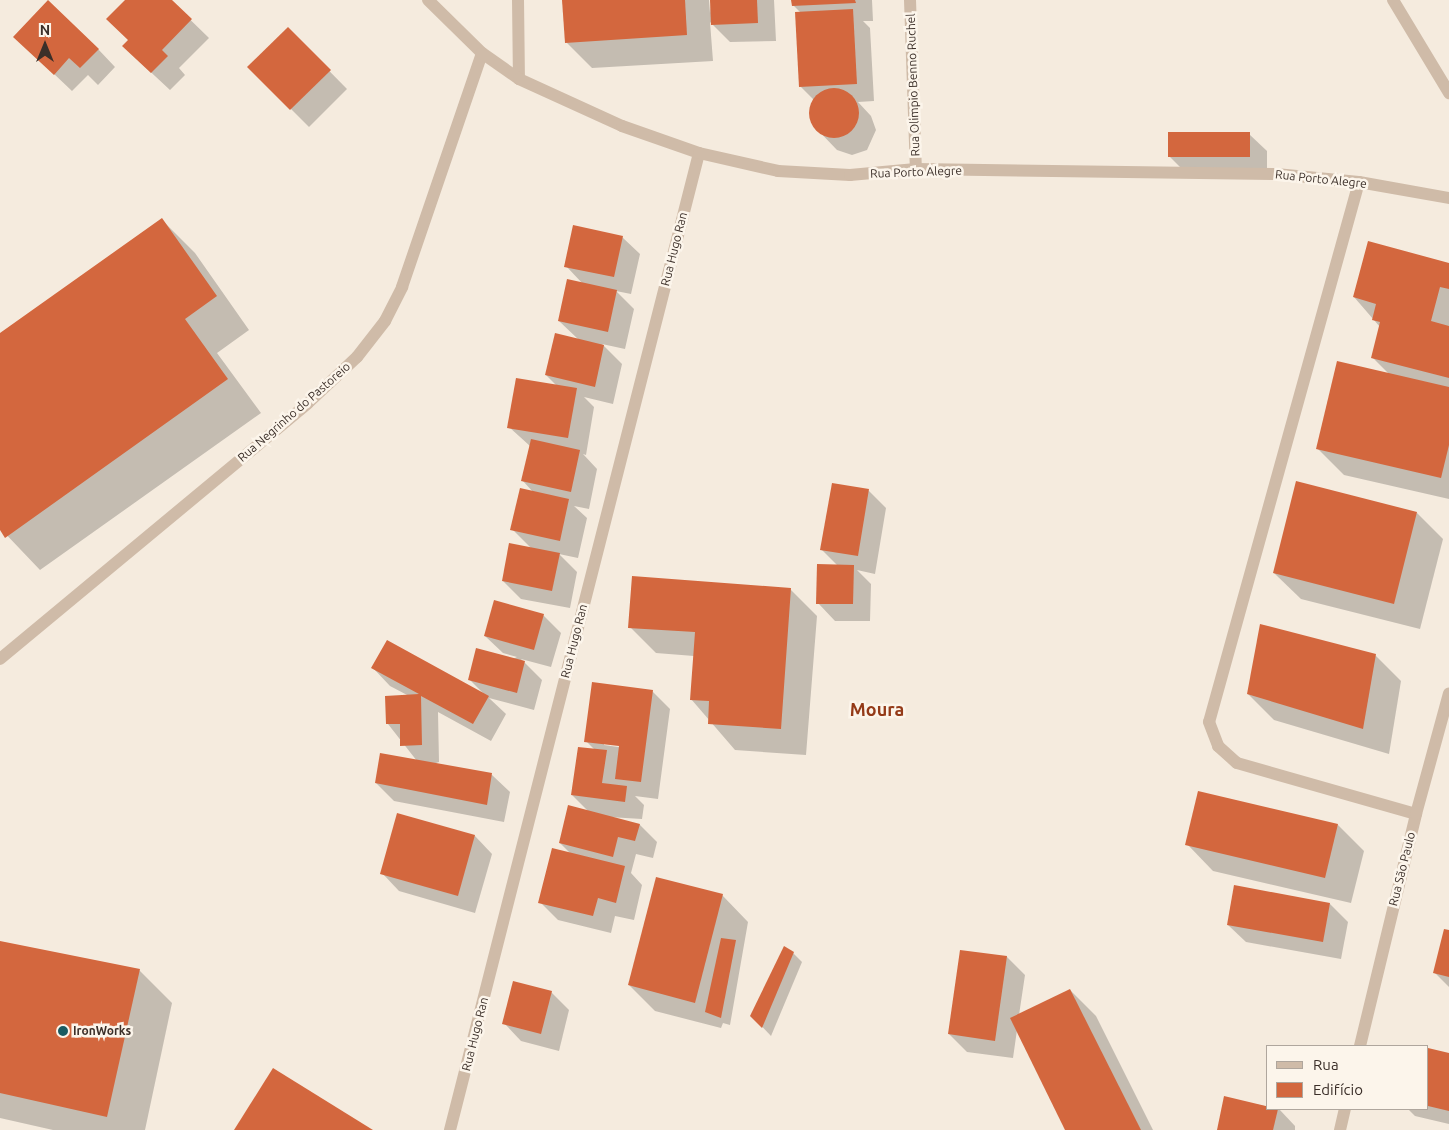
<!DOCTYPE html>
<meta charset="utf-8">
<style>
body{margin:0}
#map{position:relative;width:1449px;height:1130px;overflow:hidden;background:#f5ebde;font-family:Ubuntu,sans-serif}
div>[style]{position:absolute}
.shadow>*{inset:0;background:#0003}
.building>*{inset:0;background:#d3673e}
.round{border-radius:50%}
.minor>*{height:12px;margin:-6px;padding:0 6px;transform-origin:6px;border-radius:6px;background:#cfbba8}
.tertiary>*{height:12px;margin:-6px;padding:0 6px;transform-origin:6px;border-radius:6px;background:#cfbba8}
.dots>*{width:14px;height:14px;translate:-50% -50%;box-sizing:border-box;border:2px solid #fcf5eb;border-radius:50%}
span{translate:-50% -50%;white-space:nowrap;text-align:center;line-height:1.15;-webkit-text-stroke:5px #fcf5eb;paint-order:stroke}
.street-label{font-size:12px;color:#3b2f29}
.poi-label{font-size:12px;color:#3b2f29;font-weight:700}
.left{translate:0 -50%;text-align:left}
.district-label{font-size:18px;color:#943a18;font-weight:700}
.legend{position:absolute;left:1266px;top:1045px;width:162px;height:65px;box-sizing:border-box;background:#fcf5eb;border:1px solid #afa69d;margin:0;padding:6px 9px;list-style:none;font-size:15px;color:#3b2f29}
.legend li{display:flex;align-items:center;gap:10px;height:25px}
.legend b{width:25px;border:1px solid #afa69d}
.north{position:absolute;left:20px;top:20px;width:50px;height:50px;-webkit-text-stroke:4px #fcf5eb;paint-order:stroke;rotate:0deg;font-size:14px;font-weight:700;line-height:20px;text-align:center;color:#3b2f29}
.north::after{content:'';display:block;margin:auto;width:18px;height:22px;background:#3b2f29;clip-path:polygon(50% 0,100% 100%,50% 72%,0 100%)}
</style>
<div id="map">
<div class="shadow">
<div style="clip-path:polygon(126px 0,170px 0,209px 38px,179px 68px,185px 75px,170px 90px,141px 63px,129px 40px)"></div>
<div style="clip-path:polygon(563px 0,709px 0,710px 13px,712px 0,774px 0,776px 41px,730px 42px,710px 22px,713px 61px,592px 68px,566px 42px)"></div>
<div style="clip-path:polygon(793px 0,872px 0,873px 21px,863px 21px,870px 28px,874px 101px,858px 102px,871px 116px,876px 130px,867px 150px,852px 155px,837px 150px,813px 125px,810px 109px,814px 100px,800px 86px,801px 13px,793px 5px)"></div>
<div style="clip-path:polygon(288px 29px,347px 89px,309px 127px,249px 67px)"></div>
<div style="clip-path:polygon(98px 49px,115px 67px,98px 85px,88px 75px,72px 91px,33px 54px)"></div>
<div style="clip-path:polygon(1249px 134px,1267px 151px,1267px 174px,1187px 174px,1169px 156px)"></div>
<div style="clip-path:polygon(162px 220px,195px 253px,249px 330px,217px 353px,261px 413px,40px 570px,0 528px,0 335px)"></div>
<div style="clip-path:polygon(622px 237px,640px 254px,631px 294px,616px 291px,634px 309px,625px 349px,602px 344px,622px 364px,613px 404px,584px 397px,594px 407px,586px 455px,583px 454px,597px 469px,589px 509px,574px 506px,587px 518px,578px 558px,559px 554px,577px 572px,570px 608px,521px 599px,503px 581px,532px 549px,512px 529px,534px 493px,522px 480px,530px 446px,509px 427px,557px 386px,546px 375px,579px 340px,559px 321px,583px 284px,566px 266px)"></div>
<div style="clip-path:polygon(1449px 264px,1449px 499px,1344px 475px,1318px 449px,1389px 374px,1372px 357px,1380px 327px,1354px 297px)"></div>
<div style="clip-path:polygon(868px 490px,886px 508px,875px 574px,857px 570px,871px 584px,870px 621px,835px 621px,818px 603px,838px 566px,821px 549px)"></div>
<div style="clip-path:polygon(1417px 513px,1443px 539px,1420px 629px,1301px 599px,1274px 573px)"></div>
<div style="clip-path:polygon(790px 589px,817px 616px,806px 755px,735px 750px,691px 699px,694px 656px,656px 653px,630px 627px)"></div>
<div style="clip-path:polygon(543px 615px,561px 633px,551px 667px,521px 659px,542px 680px,534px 710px,489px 698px,506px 714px,491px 741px,438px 712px,439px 762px,433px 764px,492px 775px,510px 792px,504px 822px,394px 801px,376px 783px,417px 761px,388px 724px,409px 696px,390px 686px,373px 668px,483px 693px,469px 679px,517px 657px,503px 653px,485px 636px)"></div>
<div style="clip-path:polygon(1375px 655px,1401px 681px,1389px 754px,1274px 720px,1248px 694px)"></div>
<div style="clip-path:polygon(evenodd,652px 691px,670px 709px,658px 799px,635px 796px,644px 805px,642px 819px,609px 817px,640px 825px,657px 842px,653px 858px,636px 854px,631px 873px,642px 885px,634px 920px,615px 916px,611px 933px,558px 920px,540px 902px,571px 854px,560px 843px,589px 812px,572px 795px,595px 750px,586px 741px,652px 691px,604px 743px,625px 746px,625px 748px,604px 745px,604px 743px)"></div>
<div style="clip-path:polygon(1338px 825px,1364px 851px,1351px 903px,1213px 871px,1187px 844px)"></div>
<div style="clip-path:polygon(475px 836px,492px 854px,475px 913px,399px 891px,382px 873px)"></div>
<div style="clip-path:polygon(722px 895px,748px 922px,730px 1025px,723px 1023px,721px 1028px,655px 1011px,629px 985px)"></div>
<div style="clip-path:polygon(1330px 904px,1348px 922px,1341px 959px,1246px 942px,1228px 925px)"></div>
<div style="clip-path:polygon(1449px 931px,1449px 987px,1435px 973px)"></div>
<div style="clip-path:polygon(0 942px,139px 970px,172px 1003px,145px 1130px,53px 1130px,0 1118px)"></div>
<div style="clip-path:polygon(961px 951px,1007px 957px,1025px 975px,1019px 1015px,1070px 990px,1096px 1016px,1153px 1130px,1067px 1130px,1017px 1030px,1013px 1058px,967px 1052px,949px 1034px)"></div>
<div style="clip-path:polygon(793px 953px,802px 962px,771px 1036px,752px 1016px)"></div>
<div style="clip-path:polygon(551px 992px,569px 1010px,559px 1051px,521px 1041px,504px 1023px)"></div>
<div style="clip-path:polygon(1428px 1049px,1449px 1054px,1449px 1124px,1415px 1116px,1408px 1109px,1428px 1109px)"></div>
<div style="clip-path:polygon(1225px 1098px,1279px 1109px,1295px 1126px,1295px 1130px,1219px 1130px)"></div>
</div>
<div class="building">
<div style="clip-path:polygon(48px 0,99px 49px,80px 68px,69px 58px,54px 75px,13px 37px)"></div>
<div style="clip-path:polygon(125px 0,172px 0,192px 19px,162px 50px,168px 56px,151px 73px,122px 46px,128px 40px,106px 19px)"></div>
<div style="clip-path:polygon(562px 0,685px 0,687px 35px,565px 43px)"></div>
<div style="clip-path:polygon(710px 0,757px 0,758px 23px,711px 25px)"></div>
<div style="clip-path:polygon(791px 0,855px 0,856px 3px,792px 6px)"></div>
<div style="clip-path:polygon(853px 9px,857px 84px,799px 87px,795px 12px)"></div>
<div style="clip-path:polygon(288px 27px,331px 70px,290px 110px,247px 67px)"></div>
<div class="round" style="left:809px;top:88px;width:50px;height:50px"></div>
<div style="clip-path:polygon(1168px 132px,1250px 132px,1250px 157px,1168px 157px)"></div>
<div style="clip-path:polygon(162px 218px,217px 296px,185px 319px,228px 379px,5px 538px,0 530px,0 333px)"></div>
<div style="clip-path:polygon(573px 225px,623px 236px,614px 277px,564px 267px)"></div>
<div style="clip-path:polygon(1368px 241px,1449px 263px,1449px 289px,1440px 287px,1431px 321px,1449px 326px,1449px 378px,1371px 358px,1380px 322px,1372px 320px,1376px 304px,1353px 297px)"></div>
<div style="clip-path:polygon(567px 279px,617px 290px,608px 332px,558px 321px)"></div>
<div style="clip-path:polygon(555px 333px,604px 345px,595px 387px,545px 375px)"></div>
<div style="clip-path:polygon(1337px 361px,1449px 387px,1449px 445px,1441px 478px,1316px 449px)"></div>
<div style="clip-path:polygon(516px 378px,577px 388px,568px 438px,507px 428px)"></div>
<div style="clip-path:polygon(531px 439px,580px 450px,571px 492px,521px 481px)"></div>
<div style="clip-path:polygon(1296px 481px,1417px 512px,1394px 604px,1273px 573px)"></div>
<div style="clip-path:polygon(832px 483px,869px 489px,858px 556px,820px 550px)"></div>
<div style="clip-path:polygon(520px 488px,569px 499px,560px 541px,510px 530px)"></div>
<div style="clip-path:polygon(509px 543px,560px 553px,552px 591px,502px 581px)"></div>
<div style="clip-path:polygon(817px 564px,854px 565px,853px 604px,816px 604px)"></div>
<div style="clip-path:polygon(632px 576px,791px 588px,781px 729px,708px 724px,709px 701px,690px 700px,695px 632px,628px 628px)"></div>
<div style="clip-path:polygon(494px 600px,544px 614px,534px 650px,484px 636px)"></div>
<div style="clip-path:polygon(1260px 624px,1376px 654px,1363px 729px,1247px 694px)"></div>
<div style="clip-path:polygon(387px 640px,489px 696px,473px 724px,421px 696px,422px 745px,400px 746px,400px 724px,386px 724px,385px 696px,419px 694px,371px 668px)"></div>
<div style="clip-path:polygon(476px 648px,525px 661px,517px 693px,468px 680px)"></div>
<div style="clip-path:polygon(592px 682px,653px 690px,641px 782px,615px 779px,619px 746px,584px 742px)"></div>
<div style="clip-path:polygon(578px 747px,607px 750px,602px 783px,627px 786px,625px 802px,571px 795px)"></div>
<div style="clip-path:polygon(380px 753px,492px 773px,487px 805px,375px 783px)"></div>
<div style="clip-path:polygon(1198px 791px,1338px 824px,1325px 878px,1185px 845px)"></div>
<div style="clip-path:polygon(568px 805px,640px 824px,635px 841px,618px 837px,613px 857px,559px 843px)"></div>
<div style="clip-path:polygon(397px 813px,475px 835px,458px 896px,380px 874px)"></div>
<div style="clip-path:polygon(552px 848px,625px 866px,616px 903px,598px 898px,593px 916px,538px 903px)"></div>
<div style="clip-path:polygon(656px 877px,723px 894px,695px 1003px,628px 985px)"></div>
<div style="clip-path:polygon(1234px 885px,1330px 903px,1323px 942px,1227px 925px)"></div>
<div style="clip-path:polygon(1444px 929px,1449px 930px,1449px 977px,1433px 973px)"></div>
<div style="clip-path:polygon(721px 938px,736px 940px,721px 1018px,705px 1012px)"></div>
<div style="clip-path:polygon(0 941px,140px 969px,107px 1117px,0 1093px)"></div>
<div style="clip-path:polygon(784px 946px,794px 952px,762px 1028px,750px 1016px)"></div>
<div style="clip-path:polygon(960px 950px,1007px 956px,995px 1041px,948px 1034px)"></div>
<div style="clip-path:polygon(513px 981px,552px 991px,541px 1034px,502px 1024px)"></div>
<div style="clip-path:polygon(1070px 989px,1141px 1130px,1065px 1130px,1010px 1018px)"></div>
<div style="clip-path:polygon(1428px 1048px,1449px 1053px,1449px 1111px,1428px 1106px)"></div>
<div style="clip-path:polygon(273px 1068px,373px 1130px,234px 1130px)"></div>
<div style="clip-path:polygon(1224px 1096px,1278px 1109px,1273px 1130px,1217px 1130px)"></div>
</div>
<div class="minor">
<div style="left:428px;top:0;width:76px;rotate:44.5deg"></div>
<div style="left:518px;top:0;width:79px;rotate:89.3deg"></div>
<div style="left:910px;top:0;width:169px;rotate:88deg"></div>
<div style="left:1359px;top:182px;width:560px;rotate:105.52deg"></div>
<div style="left:1209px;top:722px;width:26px;rotate:69deg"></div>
<div style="left:1218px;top:746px;width:25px;rotate:42deg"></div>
<div style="left:1237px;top:763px;width:186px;rotate:15.9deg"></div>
<div style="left:450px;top:1130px;width:1008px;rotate:-75.7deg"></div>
</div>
<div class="tertiary">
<div style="left:1393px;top:0;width:109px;rotate:58.9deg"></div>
<div style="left:0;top:659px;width:400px;rotate:-39.7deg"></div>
<div style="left:308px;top:403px;width:67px;rotate:-43.2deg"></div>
<div style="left:357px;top:357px;width:46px;rotate:-52.1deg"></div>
<div style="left:385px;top:321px;width:38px;rotate:-63deg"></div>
<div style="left:402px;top:287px;width:247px;rotate:-71.1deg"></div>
<div style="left:482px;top:53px;width:45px;rotate:35.1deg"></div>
<div style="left:519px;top:79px;width:113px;rotate:24.5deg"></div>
<div style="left:622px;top:126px;width:82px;rotate:19.3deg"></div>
<div style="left:699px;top:153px;width:81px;rotate:12.8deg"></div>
<div style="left:778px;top:171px;width:72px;rotate:3.2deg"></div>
<div style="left:850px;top:175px;width:66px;rotate:-5.2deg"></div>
<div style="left:916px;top:169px;width:360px;rotate:0.8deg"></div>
<div style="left:1276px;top:174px;width:83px;rotate:5.5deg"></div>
<div style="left:1359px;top:182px;width:91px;rotate:10.1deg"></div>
<div style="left:1360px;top:1046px;width:239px;rotate:-76.4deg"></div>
<div style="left:1416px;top:814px;width:125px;rotate:-74.7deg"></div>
<div style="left:1340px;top:1130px;width:22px;rotate:-77deg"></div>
</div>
<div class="dots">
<div style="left:63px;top:1031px;background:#195b62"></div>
</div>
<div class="street-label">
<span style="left:913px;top:85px;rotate:-92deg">Rua Olimpio Benno Ruchel</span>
<span style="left:916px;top:172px;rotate:-2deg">Rua Porto Alegre</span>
<span style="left:1321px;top:179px;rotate:6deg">Rua Porto Alegre</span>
<span style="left:674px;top:249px;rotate:-76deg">Rua Hugo Ran</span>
<span style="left:294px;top:412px;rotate:-41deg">Rua Negrinho do Pastoreio</span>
<span style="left:574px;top:641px;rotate:-76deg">Rua Hugo Ran</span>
<span style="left:1402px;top:869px;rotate:-76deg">Rua São Paulo</span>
<span style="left:475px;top:1034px;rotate:-76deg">Rua Hugo Ran</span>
</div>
<div class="poi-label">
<span class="left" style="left:73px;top:1031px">IronWorks</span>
</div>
<div class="district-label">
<span style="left:877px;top:709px">Moura</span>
</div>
<ul class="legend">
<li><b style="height:6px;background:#cfbba8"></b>Rua</li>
<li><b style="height:14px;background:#d3673e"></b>Edifício</li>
</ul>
<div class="north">N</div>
</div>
